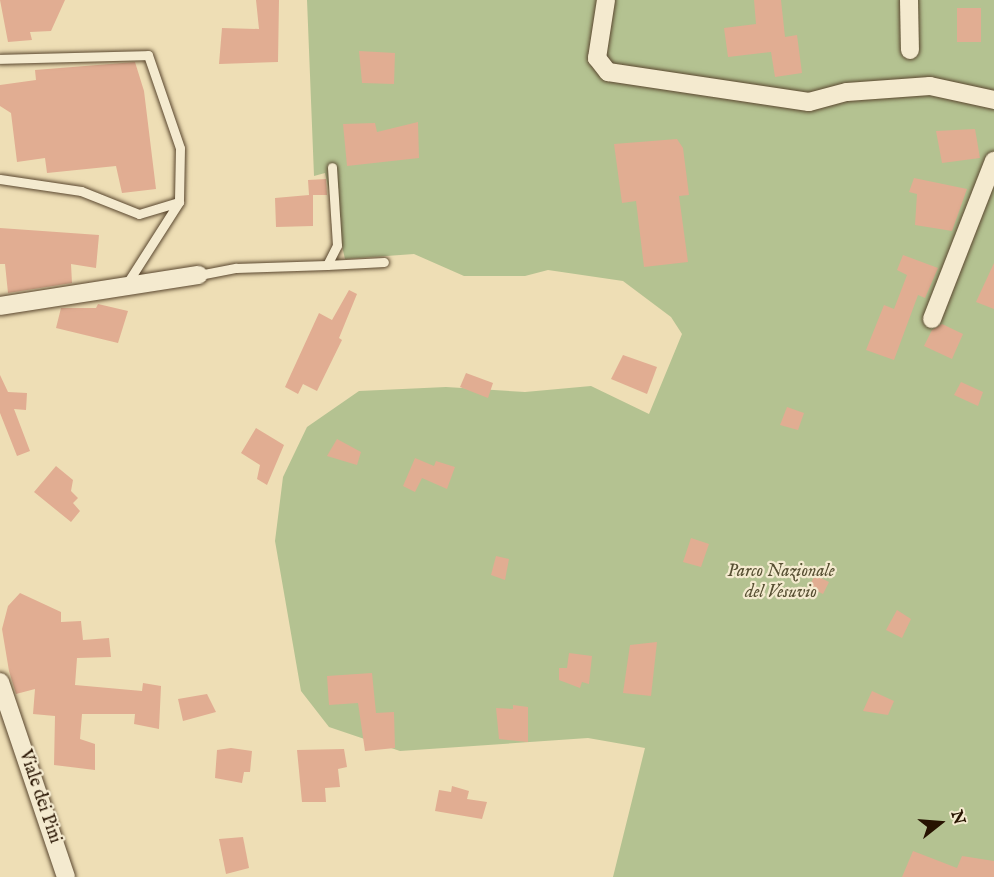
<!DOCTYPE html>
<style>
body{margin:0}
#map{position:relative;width:994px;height:877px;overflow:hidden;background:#eedeb5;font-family:"IM FELL English",serif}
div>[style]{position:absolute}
.green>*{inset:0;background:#b4c291}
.building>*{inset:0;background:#e1ad92}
.roads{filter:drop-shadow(0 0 2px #59462e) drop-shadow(0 0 2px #59462e)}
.lane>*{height:9px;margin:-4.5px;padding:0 4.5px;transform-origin:4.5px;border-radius:4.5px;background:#f4eacf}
.street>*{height:18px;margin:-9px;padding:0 9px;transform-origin:9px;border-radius:9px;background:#f4eacf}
span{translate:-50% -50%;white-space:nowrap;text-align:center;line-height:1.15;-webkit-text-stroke:4.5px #f4eacf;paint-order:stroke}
.park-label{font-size:18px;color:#585033;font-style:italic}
.street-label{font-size:18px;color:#271301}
.north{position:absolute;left:910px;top:793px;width:60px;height:60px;-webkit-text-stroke:4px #f4eacf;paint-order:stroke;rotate:73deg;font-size:16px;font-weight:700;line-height:24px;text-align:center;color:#271301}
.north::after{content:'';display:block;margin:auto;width:21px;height:27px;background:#271301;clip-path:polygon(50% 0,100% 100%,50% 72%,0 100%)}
</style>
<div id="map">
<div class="green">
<div style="clip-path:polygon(307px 0,994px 0,994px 877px,613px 877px,645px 748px,588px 738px,400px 751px,329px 727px,301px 691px,275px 541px,283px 477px,307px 427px,359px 391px,446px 387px,525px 392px,591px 386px,649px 414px,682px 334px,671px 317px,623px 281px,548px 270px,525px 276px,464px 276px,414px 254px,345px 259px,325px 173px,314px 176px)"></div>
</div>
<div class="building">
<div style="clip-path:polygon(0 0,65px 0,51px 31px,30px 32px,32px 40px,8px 42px)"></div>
<div style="clip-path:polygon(256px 0,279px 0,278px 62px,219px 64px,222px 28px,259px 29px)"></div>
<div style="clip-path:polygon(754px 0,781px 0,785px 37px,797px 35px,802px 73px,775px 77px,771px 52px,728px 57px,724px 28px,756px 24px)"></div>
<div style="clip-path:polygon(957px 8px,981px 8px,981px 42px,957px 42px)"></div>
<div style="clip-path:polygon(359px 51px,395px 53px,394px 84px,362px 83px)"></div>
<div style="clip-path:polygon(135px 62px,144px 91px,156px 189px,122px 193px,116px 166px,47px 173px,45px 158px,17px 162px,11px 113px,0 106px,0 85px,36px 80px,35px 70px)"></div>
<div style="clip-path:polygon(418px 122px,419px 158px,347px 166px,343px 124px,375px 123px,377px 132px)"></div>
<div style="clip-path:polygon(975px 129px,980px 158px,942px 163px,936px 131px)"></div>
<div style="clip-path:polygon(677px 139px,683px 148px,689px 195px,679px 196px,688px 262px,644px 267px,636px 201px,622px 203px,614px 144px)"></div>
<div style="clip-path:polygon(914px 178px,967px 189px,952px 231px,915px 225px,917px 194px,909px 192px)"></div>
<div style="clip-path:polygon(326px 179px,327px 195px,313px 195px,313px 226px,276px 227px,275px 198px,309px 195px,308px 180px)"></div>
<div style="clip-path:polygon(0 228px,99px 235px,96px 268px,71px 264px,72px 283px,8px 293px,5px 264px,0 264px)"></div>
<div style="clip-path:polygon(903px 255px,938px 268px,925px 298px,918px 295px,894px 360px,866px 350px,884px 305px,894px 309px,907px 275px,897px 270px)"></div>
<div style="clip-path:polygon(994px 263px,994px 309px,976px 302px)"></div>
<div style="clip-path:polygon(349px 290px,357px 294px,339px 338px,342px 340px,317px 391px,303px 384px,298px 394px,285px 387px,319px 313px,332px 320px)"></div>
<div style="clip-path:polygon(98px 304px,128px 311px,118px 343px,56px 328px,61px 308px,96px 308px)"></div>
<div style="clip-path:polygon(942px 324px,963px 334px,952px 359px,924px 346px,932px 330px)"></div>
<div style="clip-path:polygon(623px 355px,657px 367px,647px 394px,611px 379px)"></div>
<div style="clip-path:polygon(466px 373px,493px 383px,488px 398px,460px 387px)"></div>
<div style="clip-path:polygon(0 375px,8px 392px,27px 393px,26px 410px,14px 409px,30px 451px,17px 456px,0 413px)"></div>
<div style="clip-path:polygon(961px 382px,983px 392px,978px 406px,954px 395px)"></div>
<div style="clip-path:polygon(787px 407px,804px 413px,798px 430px,780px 425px)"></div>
<div style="clip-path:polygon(256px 428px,284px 445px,267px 485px,257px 479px,260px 465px,241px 453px)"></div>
<div style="clip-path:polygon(337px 439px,361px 452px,357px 465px,327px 456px)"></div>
<div style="clip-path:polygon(415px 458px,434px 466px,436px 461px,455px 467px,447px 489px,422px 478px,415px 492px,403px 486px)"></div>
<div style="clip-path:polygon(56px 466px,73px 480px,71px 491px,78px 498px,73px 503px,80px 511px,71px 522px,34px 492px)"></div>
<div style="clip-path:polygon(691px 538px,709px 544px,701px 567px,683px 562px)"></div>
<div style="clip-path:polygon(496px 556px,509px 559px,505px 580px,491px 575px)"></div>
<div style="clip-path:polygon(815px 575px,829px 582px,823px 594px,809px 587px)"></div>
<div style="clip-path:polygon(20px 593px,61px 612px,61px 622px,81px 621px,83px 640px,109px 638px,111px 657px,77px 658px,75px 685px,142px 691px,143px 683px,161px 686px,159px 729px,134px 724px,135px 714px,82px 714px,80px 739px,95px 744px,95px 770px,54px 765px,55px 716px,33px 714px,35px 689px,16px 694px,9px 671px,2px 629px,8px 606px)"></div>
<div style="clip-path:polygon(897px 610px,911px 619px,902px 638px,886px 630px)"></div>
<div style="clip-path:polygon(657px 642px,651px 696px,623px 693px,630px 645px)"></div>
<div style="clip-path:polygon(569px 653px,592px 656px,589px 684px,582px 682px,580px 688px,559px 680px,559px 668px,567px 668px)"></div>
<div style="clip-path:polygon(372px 673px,376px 713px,394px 712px,395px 748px,365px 751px,358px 703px,329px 705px,327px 676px)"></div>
<div style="clip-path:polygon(872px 691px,894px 701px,888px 715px,863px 711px)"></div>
<div style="clip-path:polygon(207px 694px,216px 712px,183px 721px,178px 699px)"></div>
<div style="clip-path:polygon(513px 705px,528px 707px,528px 742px,499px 739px,496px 708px,513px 709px)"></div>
<div style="clip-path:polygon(231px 748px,252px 751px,250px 772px,244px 772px,242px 783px,215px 778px,217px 750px)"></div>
<div style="clip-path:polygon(344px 749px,347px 767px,338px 769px,340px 787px,325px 788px,326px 802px,302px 802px,297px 750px)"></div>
<div style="clip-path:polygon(452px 786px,469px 791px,467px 799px,487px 802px,482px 819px,435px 811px,439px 790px,451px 792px)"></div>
<div style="clip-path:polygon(243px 837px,249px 868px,226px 874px,219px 839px)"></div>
<div style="clip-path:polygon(913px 851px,957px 868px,962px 856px,994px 861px,994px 877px,902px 877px)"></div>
</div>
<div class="roads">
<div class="lane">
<div style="left:0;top:59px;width:148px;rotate:-1.5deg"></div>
<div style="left:148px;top:55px;width:98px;rotate:71deg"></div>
<div style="left:180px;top:148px;width:54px;rotate:91.1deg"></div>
<div style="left:179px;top:202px;width:98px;rotate:122.6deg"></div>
<div style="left:0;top:179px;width:82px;rotate:8.4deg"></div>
<div style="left:81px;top:191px;width:62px;rotate:21.6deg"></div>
<div style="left:139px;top:214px;width:42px;rotate:-16.7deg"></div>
<div style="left:327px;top:265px;width:57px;rotate:-3deg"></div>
<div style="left:199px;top:275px;width:38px;rotate:-11deg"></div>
<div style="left:236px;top:268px;width:91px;rotate:-1.9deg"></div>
<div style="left:327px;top:265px;width:22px;rotate:-63deg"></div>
<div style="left:337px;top:245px;width:78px;rotate:-93.7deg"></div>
</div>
<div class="street">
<div style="left:606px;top:0;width:59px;rotate:98.8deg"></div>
<div style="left:597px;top:58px;width:18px;rotate:52deg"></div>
<div style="left:608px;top:72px;width:203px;rotate:8.5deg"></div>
<div style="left:809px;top:102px;width:39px;rotate:-15deg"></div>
<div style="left:847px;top:92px;width:83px;rotate:-4.1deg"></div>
<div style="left:930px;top:86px;width:66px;rotate:12.3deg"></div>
<div style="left:909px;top:0;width:50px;rotate:88.9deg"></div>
<div style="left:0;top:306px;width:201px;rotate:-8.9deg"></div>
<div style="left:932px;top:319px;width:170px;rotate:-68.6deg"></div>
<div style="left:0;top:682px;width:206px;rotate:71.3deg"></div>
</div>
</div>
<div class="park-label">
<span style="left:781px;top:583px">Parco Nazionale<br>del Vesuvio</span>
</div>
<div class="street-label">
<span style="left:39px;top:797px;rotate:71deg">Viale dei Pini</span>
</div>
<div class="north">N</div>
</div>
